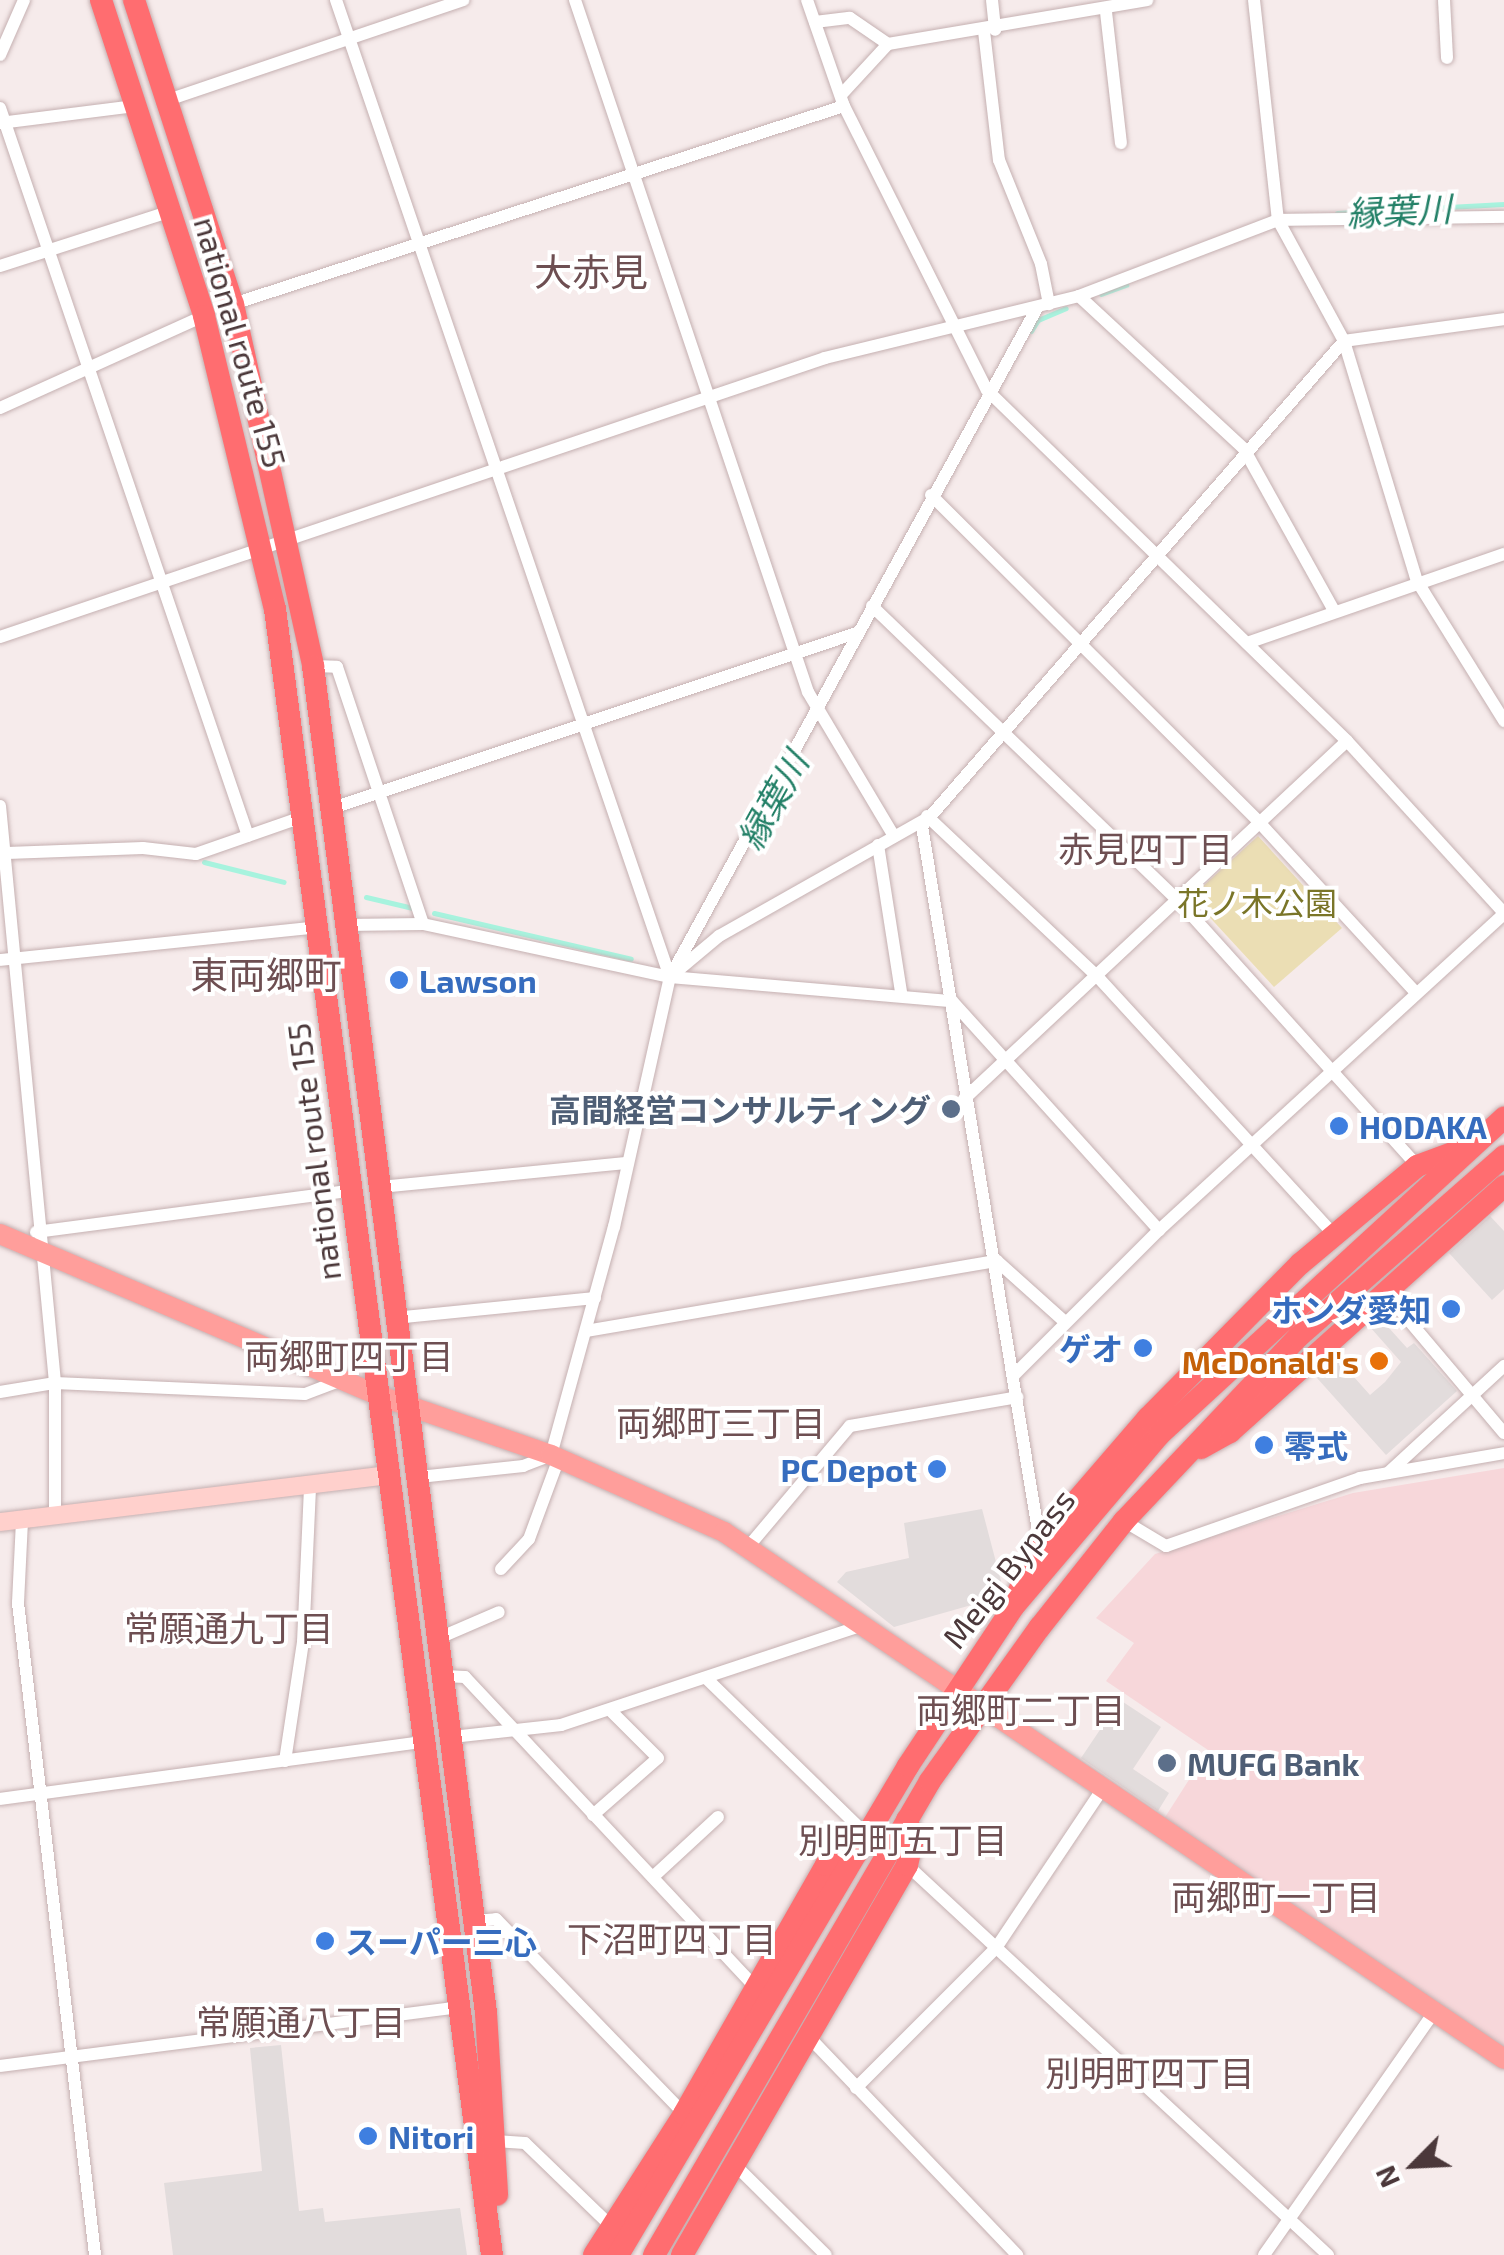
<!DOCTYPE html>
<meta charset="utf-8">
<style>
body{margin:0}
#map{position:relative;width:1504px;height:2255px;overflow:hidden;background:#f6ebeb;font-family:"Exo 2","Noto Sans JP",sans-serif}
div>[style]{position:absolute}
.commercial>*{inset:0;background:#f7d7da}
.green>*{inset:0;background:#ebdeb4}
.parking>*{inset:0;background:#e2dcdc}
.stream>*{height:5px;margin:-2.5px;padding:0 2.5px;transform-origin:2.5px;border-radius:2.5px;background:#a7f3de}
.roads{filter:drop-shadow(0 0 2px #c5b0b1) drop-shadow(0 0 2px #c5b0b1)}
.street>*{height:12px;margin:-6px;padding:0 6px;transform-origin:6px;border-radius:6px;background:#fff}
.secondary>*{height:18px;margin:-9px;padding:0 9px;transform-origin:9px;border-radius:9px;background:#ffd0cc}
.primary>*{height:20px;margin:-10px;padding:0 10px;transform-origin:10px;border-radius:10px;background:#ff9e9b}
.highway>*{height:22px;margin:-11px;padding:0 11px;transform-origin:11px;border-radius:11px;background:#ff6d70}
.dots>*{width:28px;height:28px;translate:-50% -50%;box-sizing:border-box;border:5px solid #fff;border-radius:50%}
span{translate:-50% -50%;white-space:nowrap;text-align:center;line-height:1.15;-webkit-text-stroke:8px #fff;paint-order:stroke}
.street-label{font-size:32px;color:#4b383a}
.park-label{font-size:32px;color:#7a7528}
.shop-label{font-size:32px;color:#366cbe;font-weight:700}
.left{translate:0 -50%;text-align:left}
.right{translate:-100% -50%;text-align:right}
.service-label{font-size:32px;color:#4e5e75;font-weight:700}
.food-label{font-size:32px;color:#c56008;font-weight:700}
.water-label{font-size:35px;color:#238067;font-style:italic}
.neighbourhood-label{font-size:35px;color:#6e4f52}
.quarter-label{font-size:38px;color:#6e4f52}
.north{position:absolute;left:1364px;top:2115px;width:100px;height:100px;-webkit-text-stroke:8px #fff;paint-order:stroke;rotate:246deg;font-size:28px;font-weight:700;line-height:40px;text-align:center;color:#4b383a}
.north::after{content:'';display:block;margin:auto;width:35px;height:45px;background:#4b383a;clip-path:polygon(50% 0,100% 100%,50% 72%,0 100%)}
</style>
<div id="map">
<div class="commercial">
<div style="clip-path:polygon(1504px 1468px,1504px 2049px,1162px 1822px,1208px 1750px,1106px 1681px,1134px 1643px,1096px 1618px,1155px 1554px,1353px 1493px)"></div>
</div>
<div class="green">
<div style="clip-path:polygon(1258px 836px,1342px 928px,1274px 987px,1191px 897px)"></div>
</div>
<div class="parking">
<div style="clip-path:polygon(1490px 1216px,1504px 1231px,1504px 1289px,1492px 1300px,1449px 1253px)"></div>
<div style="clip-path:polygon(1380px 1318px,1407px 1348px,1414px 1343px,1457px 1391px,1386px 1455px,1317px 1378px,1338px 1359px,1370px 1395px,1385px 1382px,1401px 1362px,1370px 1327px)"></div>
<div style="clip-path:polygon(982px 1509px,1001px 1581px,982px 1602px,894px 1627px,837px 1582px,846px 1572px,909px 1558px,904px 1523px)"></div>
<div style="clip-path:polygon(1120px 1700px,1161px 1727px,1133px 1769px,1169px 1793px,1158px 1811px,1081px 1758px)"></div>
<div style="clip-path:polygon(281px 2045px,299px 2211px,323px 2208px,325px 2222px,460px 2208px,467px 2255px,173px 2255px,164px 2183px,262px 2171px,250px 2048px)"></div>
</div>
<div class="stream">
<div style="left:1337px;top:213px;width:167px;rotate:-3.1deg"></div>
<div style="left:1101px;top:294px;width:27px;rotate:-20deg"></div>
<div style="left:1031px;top:331px;width:13px;rotate:-58deg"></div>
<div style="left:1038px;top:320px;width:30px;rotate:-23deg"></div>
<div style="left:204px;top:862px;width:82px;rotate:14deg"></div>
<div style="left:366px;top:897px;width:48px;rotate:13.2deg"></div>
<div style="left:434px;top:913px;width:202px;rotate:13.1deg"></div>
</div>
<div class="roads">
<div class="street">
<div style="left:336px;top:0;width:1033px;rotate:71.13deg"></div>
<div style="left:670px;top:977px;width:64px;rotate:-39.9deg"></div>
<div style="left:719px;top:936px;width:238px;rotate:-29.5deg"></div>
<div style="left:575px;top:0;width:730px;rotate:71.39deg"></div>
<div style="left:808px;top:692px;width:168px;rotate:59.2deg"></div>
<div style="left:807px;top:0;width:112px;rotate:70.8deg"></div>
<div style="left:844px;top:106px;width:318px;rotate:63.3deg"></div>
<div style="left:987px;top:390px;width:503px;rotate:44.27deg"></div>
<div style="left:1347px;top:741px;width:233px;rotate:47.6deg"></div>
<div style="left:992px;top:0;width:30px;rotate:84deg"></div>
<div style="left:1254px;top:0;width:221px;rotate:83.8deg"></div>
<div style="left:1278px;top:220px;width:138px;rotate:61.4deg"></div>
<div style="left:1344px;top:341px;width:251px;rotate:73.1deg"></div>
<div style="left:1417px;top:581px;width:165px;rotate:58.1deg"></div>
<div style="left:1444px;top:0;width:58px;rotate:87deg"></div>
<div style="left:1106px;top:12px;width:132px;rotate:83.5deg"></div>
<div style="left:815px;top:22px;width:35px;rotate:-7deg"></div>
<div style="left:850px;top:18px;width:46px;rotate:34.4deg"></div>
<div style="left:984px;top:31px;width:130px;rotate:83.4deg"></div>
<div style="left:999px;top:160px;width:112px;rotate:68deg"></div>
<div style="left:1041px;top:264px;width:41px;rotate:78.7deg"></div>
<div style="left:0;top:55px;width:60px;rotate:-66.4deg"></div>
<div style="left:841px;top:95px;width:69px;rotate:-47.3deg"></div>
<div style="left:888px;top:44px;width:263px;rotate:-9.6deg"></div>
<div style="left:168px;top:100px;width:312px;rotate:-18.7deg"></div>
<div style="left:0;top:108px;width:769px;rotate:71.19deg"></div>
<div style="left:0;top:123px;width:136px;rotate:-7.2deg"></div>
<div style="left:0;top:266px;width:180px;rotate:-17.8deg"></div>
<div style="left:1079px;top:296px;width:225px;rotate:42.8deg"></div>
<div style="left:1244px;top:449px;width:183px;rotate:60.9deg"></div>
<div style="left:233px;top:304px;width:642px;rotate:-17.96deg"></div>
<div style="left:0;top:408px;width:224px;rotate:-24.3deg"></div>
<div style="left:931px;top:495px;width:462px;rotate:44.9deg"></div>
<div style="left:1258px;top:821px;width:232px;rotate:47.4deg"></div>
<div style="left:872px;top:606px;width:423px;rotate:43.9deg"></div>
<div style="left:1177px;top:899px;width:359px;rotate:48deg"></div>
<div style="left:0;top:637px;width:871px;rotate:-18.68deg"></div>
<div style="left:825px;top:358px;width:261px;rotate:-13.7deg"></div>
<div style="left:1079px;top:296px;width:213px;rotate:-20.9deg"></div>
<div style="left:1278px;top:220px;width:226px;rotate:-0.8deg"></div>
<div style="left:1247px;top:643px;width:272px;rotate:-19.1deg"></div>
<div style="left:313px;top:666px;width:24px;rotate:2deg"></div>
<div style="left:337px;top:667px;width:271px;rotate:71.5deg"></div>
<div style="left:0;top:806px;width:580px;rotate:84.55deg"></div>
<div style="left:55px;top:1383px;width:135px;rotate:90deg"></div>
<div style="left:330px;top:809px;width:555px;rotate:-18.5deg"></div>
<div style="left:927px;top:816px;width:232px;rotate:43.3deg"></div>
<div style="left:1096px;top:975px;width:354px;rotate:47.5deg"></div>
<div style="left:878px;top:845px;width:149px;rotate:81.1deg"></div>
<div style="left:7px;top:853px;width:136px;rotate:-2.1deg"></div>
<div style="left:143px;top:848px;width:53px;rotate:6.5deg"></div>
<div style="left:196px;top:854px;width:112px;rotate:-19.2deg"></div>
<div style="left:345px;top:925px;width:78px;rotate:-0.7deg"></div>
<div style="left:423px;top:924px;width:253px;rotate:12.1deg"></div>
<div style="left:670px;top:977px;width:283px;rotate:4.9deg"></div>
<div style="left:952px;top:1001px;width:309px;rotate:47.9deg"></div>
<div style="left:0;top:960px;width:320px;rotate:-5.9deg"></div>
<div style="left:964px;top:1099px;width:524px;rotate:-43.07deg"></div>
<div style="left:381px;top:1187px;width:245px;rotate:-5.6deg"></div>
<div style="left:36px;top:1232px;width:316px;rotate:-7.5deg"></div>
<div style="left:1384px;top:1291px;width:186px;rotate:49.8deg"></div>
<div style="left:394px;top:1318px;width:202px;rotate:-5.7deg"></div>
<div style="left:586px;top:1331px;width:417px;rotate:-9.7deg"></div>
<div style="left:997px;top:1261px;width:91px;rotate:41.9deg"></div>
<div style="left:1015px;top:1374px;width:204px;rotate:-45deg"></div>
<div style="left:1159px;top:1230px;width:468px;rotate:-42.5deg"></div>
<div style="left:0;top:1392px;width:56px;rotate:-9.3deg"></div>
<div style="left:55px;top:1383px;width:250px;rotate:2.5deg"></div>
<div style="left:305px;top:1394px;width:39px;rotate:-21deg"></div>
<div style="left:1388px;top:1473px;width:158px;rotate:-42.7deg"></div>
<div style="left:419px;top:1477px;width:105px;rotate:-6deg"></div>
<div style="left:523px;top:1466px;width:30px;rotate:-21deg"></div>
<div style="left:551px;top:1455px;width:237px;rotate:-74.6deg"></div>
<div style="left:614px;top:1227px;width:256px;rotate:-77.4deg"></div>
<div style="left:670px;top:977px;width:763px;rotate:-61.25deg"></div>
<div style="left:22px;top:1521px;width:82px;rotate:92.8deg"></div>
<div style="left:18px;top:1603px;width:657px;rotate:83.26deg"></div>
<div style="left:1124px;top:1521px;width:49px;rotate:30.8deg"></div>
<div style="left:1166px;top:1546px;width:206px;rotate:-19.3deg"></div>
<div style="left:1360px;top:1478px;width:146px;rotate:-9.8deg"></div>
<div style="left:1040px;top:1543px;width:727px;rotate:-99.35deg"></div>
<div style="left:922px;top:826px;width:643px;rotate:-48.97deg"></div>
<div style="left:1344px;top:341px;width:162px;rotate:-7.8deg"></div>
<div style="left:748px;top:1547px;width:158px;rotate:-49.9deg"></div>
<div style="left:850px;top:1426px;width:170px;rotate:-9.8deg"></div>
<div style="left:501px;top:1569px;width:41px;rotate:-47deg"></div>
<div style="left:529px;top:1539px;width:86px;rotate:-69.7deg"></div>
<div style="left:439px;top:1638px;width:65px;rotate:-23.4deg"></div>
<div style="left:444px;top:1676px;width:21px;rotate:3deg"></div>
<div style="left:465px;top:1677px;width:423px;rotate:46.9deg"></div>
<div style="left:708px;top:1680px;width:222px;rotate:44.3deg"></div>
<div style="left:452px;top:1737px;width:110px;rotate:-6.3deg"></div>
<div style="left:561px;top:1725px;width:318px;rotate:-18.3deg"></div>
<div style="left:285px;top:1761px;width:120px;rotate:-81.4deg"></div>
<div style="left:303px;top:1642px;width:156px;rotate:-87.4deg"></div>
<div style="left:0;top:1799px;width:426px;rotate:-7.7deg"></div>
<div style="left:593px;top:1815px;width:86px;rotate:-41.2deg"></div>
<div style="left:658px;top:1758px;width:68px;rotate:-135deg"></div>
<div style="left:907px;top:1865px;width:574px;rotate:42.81deg"></div>
<div style="left:654px;top:1876px;width:87px;rotate:-42.7deg"></div>
<div style="left:475px;top:1921px;width:21px;rotate:-5deg"></div>
<div style="left:496px;top:1919px;width:271px;rotate:46deg"></div>
<div style="left:808px;top:2036px;width:303px;rotate:46.3deg"></div>
<div style="left:0;top:2066px;width:463px;rotate:-7.3deg"></div>
<div style="left:856px;top:2088px;width:198px;rotate:-45deg"></div>
<div style="left:996px;top:1948px;width:196px;rotate:-56.2deg"></div>
<div style="left:495px;top:2141px;width:30px;rotate:4deg"></div>
<div style="left:525px;top:2143px;width:120px;rotate:44deg"></div>
<div style="left:734px;top:2164px;width:129px;rotate:44.7deg"></div>
<div style="left:1264px;top:2255px;width:298px;rotate:-55deg"></div>
</div>
<div class="secondary">
<div style="left:0;top:1522px;width:393px;rotate:-6.9deg"></div>
</div>
<div class="primary">
<div style="left:0;top:1234px;width:410px;rotate:23.1deg"></div>
<div style="left:377px;top:1395px;width:184px;rotate:19deg"></div>
<div style="left:551px;top:1455px;width:189px;rotate:24deg"></div>
<div style="left:724px;top:1532px;width:941px;rotate:34.04deg"></div>
</div>
<div class="highway">
<div style="left:101px;top:0;width:332px;rotate:71.9deg"></div>
<div style="left:204px;top:316px;width:301px;rotate:76.4deg"></div>
<div style="left:275px;top:609px;width:1660px;rotate:82.49deg"></div>
<div style="left:134px;top:0;width:320px;rotate:72deg"></div>
<div style="left:233px;top:304px;width:371px;rotate:77.5deg"></div>
<div style="left:313px;top:666px;width:1358px;rotate:82.68deg"></div>
<div style="left:486px;top:2013px;width:182px;rotate:86.5deg"></div>
<div style="left:1201px;top:1448px;width:33px;rotate:-29deg"></div>
<div style="left:1230px;top:1432px;width:368px;rotate:-41.9deg"></div>
<div style="left:1018px;top:1593px;width:55px;rotate:-66.3deg"></div>
<div style="left:1040px;top:1543px;width:165px;rotate:-49.2deg"></div>
<div style="left:1148px;top:1418px;width:216px;rotate:-45.4deg"></div>
<div style="left:1300px;top:1264px;width:153px;rotate:-39.9deg"></div>
<div style="left:1417px;top:1166px;width:49px;rotate:-20.3deg"></div>
<div style="left:594px;top:2255px;width:167px;rotate:-57.4deg"></div>
<div style="left:684px;top:2114px;width:287px;rotate:-60.3deg"></div>
<div style="left:826px;top:1865px;width:33px;rotate:-21deg"></div>
<div style="left:618px;top:2255px;width:569px;rotate:-59.33deg"></div>
<div style="left:908px;top:1766px;width:192px;rotate:-56.5deg"></div>
<div style="left:1014px;top:1606px;width:224px;rotate:-49.7deg"></div>
<div style="left:1159px;top:1435px;width:469px;rotate:-42.6deg"></div>
<div style="left:654px;top:2255px;width:548px;rotate:-59.79deg"></div>
<div style="left:930px;top:1781px;width:189px;rotate:-54.5deg"></div>
<div style="left:1040px;top:1627px;width:135px;rotate:-51.6deg"></div>
<div style="left:1124px;top:1521px;width:253px;rotate:-46.6deg"></div>
<div style="left:1298px;top:1337px;width:274px;rotate:-41.3deg"></div>
<div style="left:682px;top:2255px;width:450px;rotate:-60deg"></div>
<div style="left:907px;top:1865px;width:27px;rotate:-77deg"></div>
<div style="left:913px;top:1839px;width:20px;rotate:-108deg"></div>
</div>
</div>
<div class="dots">
<div style="left:399px;top:980px;background:#3f7fe0"></div>
<div style="left:951px;top:1109px;background:#5c6f8a"></div>
<div style="left:1339px;top:1126px;background:#3f7fe0"></div>
<div style="left:1451px;top:1309px;background:#3f7fe0"></div>
<div style="left:1143px;top:1348px;background:#3f7fe0"></div>
<div style="left:1379px;top:1361px;background:#e8710a"></div>
<div style="left:1264px;top:1445px;background:#3f7fe0"></div>
<div style="left:937px;top:1469px;background:#3f7fe0"></div>
<div style="left:1167px;top:1763px;background:#5c6f8a"></div>
<div style="left:325px;top:1941px;background:#3f7fe0"></div>
<div style="left:368px;top:2136px;background:#3f7fe0"></div>
</div>
<div class="street-label">
<span style="left:241px;top:342px;rotate:74deg">national route 155</span>
<span style="left:313px;top:1152px;rotate:-97deg">national route 155</span>
<span style="left:1008px;top:1568px;rotate:-52deg">Meigi Bypass</span>
</div>
<div class="park-label">
<span style="left:1257px;top:902px">花ノ木公園</span>
</div>
<div class="shop-label">
<span class="left" style="left:419px;top:980px">Lawson</span>
<span class="left" style="left:1359px;top:1126px">HODAKA</span>
<span class="right" style="left:1431px;top:1309px">ホンダ愛知</span>
<span class="right" style="left:1123px;top:1348px">ゲオ</span>
<span class="left" style="left:1284px;top:1445px">零式</span>
<span class="right" style="left:917px;top:1469px">PC Depot</span>
<span class="left" style="left:345px;top:1941px">スーパー三心</span>
<span class="left" style="left:388px;top:2136px">Nitori</span>
</div>
<div class="service-label">
<span class="right" style="left:931px;top:1109px">高間経営コンサルティング</span>
<span class="left" style="left:1187px;top:1763px">MUFG Bank</span>
</div>
<div class="food-label">
<span class="right" style="left:1359px;top:1361px">McDonald's</span>
</div>
<div class="water-label">
<span style="left:1399px;top:210px;rotate:-3deg">縁葉川</span>
<span style="left:772px;top:800px;rotate:-61deg">縁葉川</span>
</div>
<div class="neighbourhood-label">
<span style="left:1146px;top:848px">赤見四丁目</span>
<span style="left:349px;top:1355px">両郷町四丁目</span>
<span style="left:721px;top:1422px">両郷町三丁目</span>
<span style="left:229px;top:1627px">常願通九丁目</span>
<span style="left:1021px;top:1709px">両郷町二丁目</span>
<span style="left:903px;top:1839px">別明町五丁目</span>
<span style="left:1276px;top:1896px">両郷町一丁目</span>
<span style="left:672px;top:1938px">下沼町四丁目</span>
<span style="left:301px;top:2021px">常願通八丁目</span>
<span style="left:1150px;top:2072px">別明町四丁目</span>
</div>
<div class="quarter-label">
<span style="left:591px;top:272px">大赤見</span>
<span style="left:266px;top:975px">東両郷町</span>
</div>
<div class="north">N</div>
</div>
